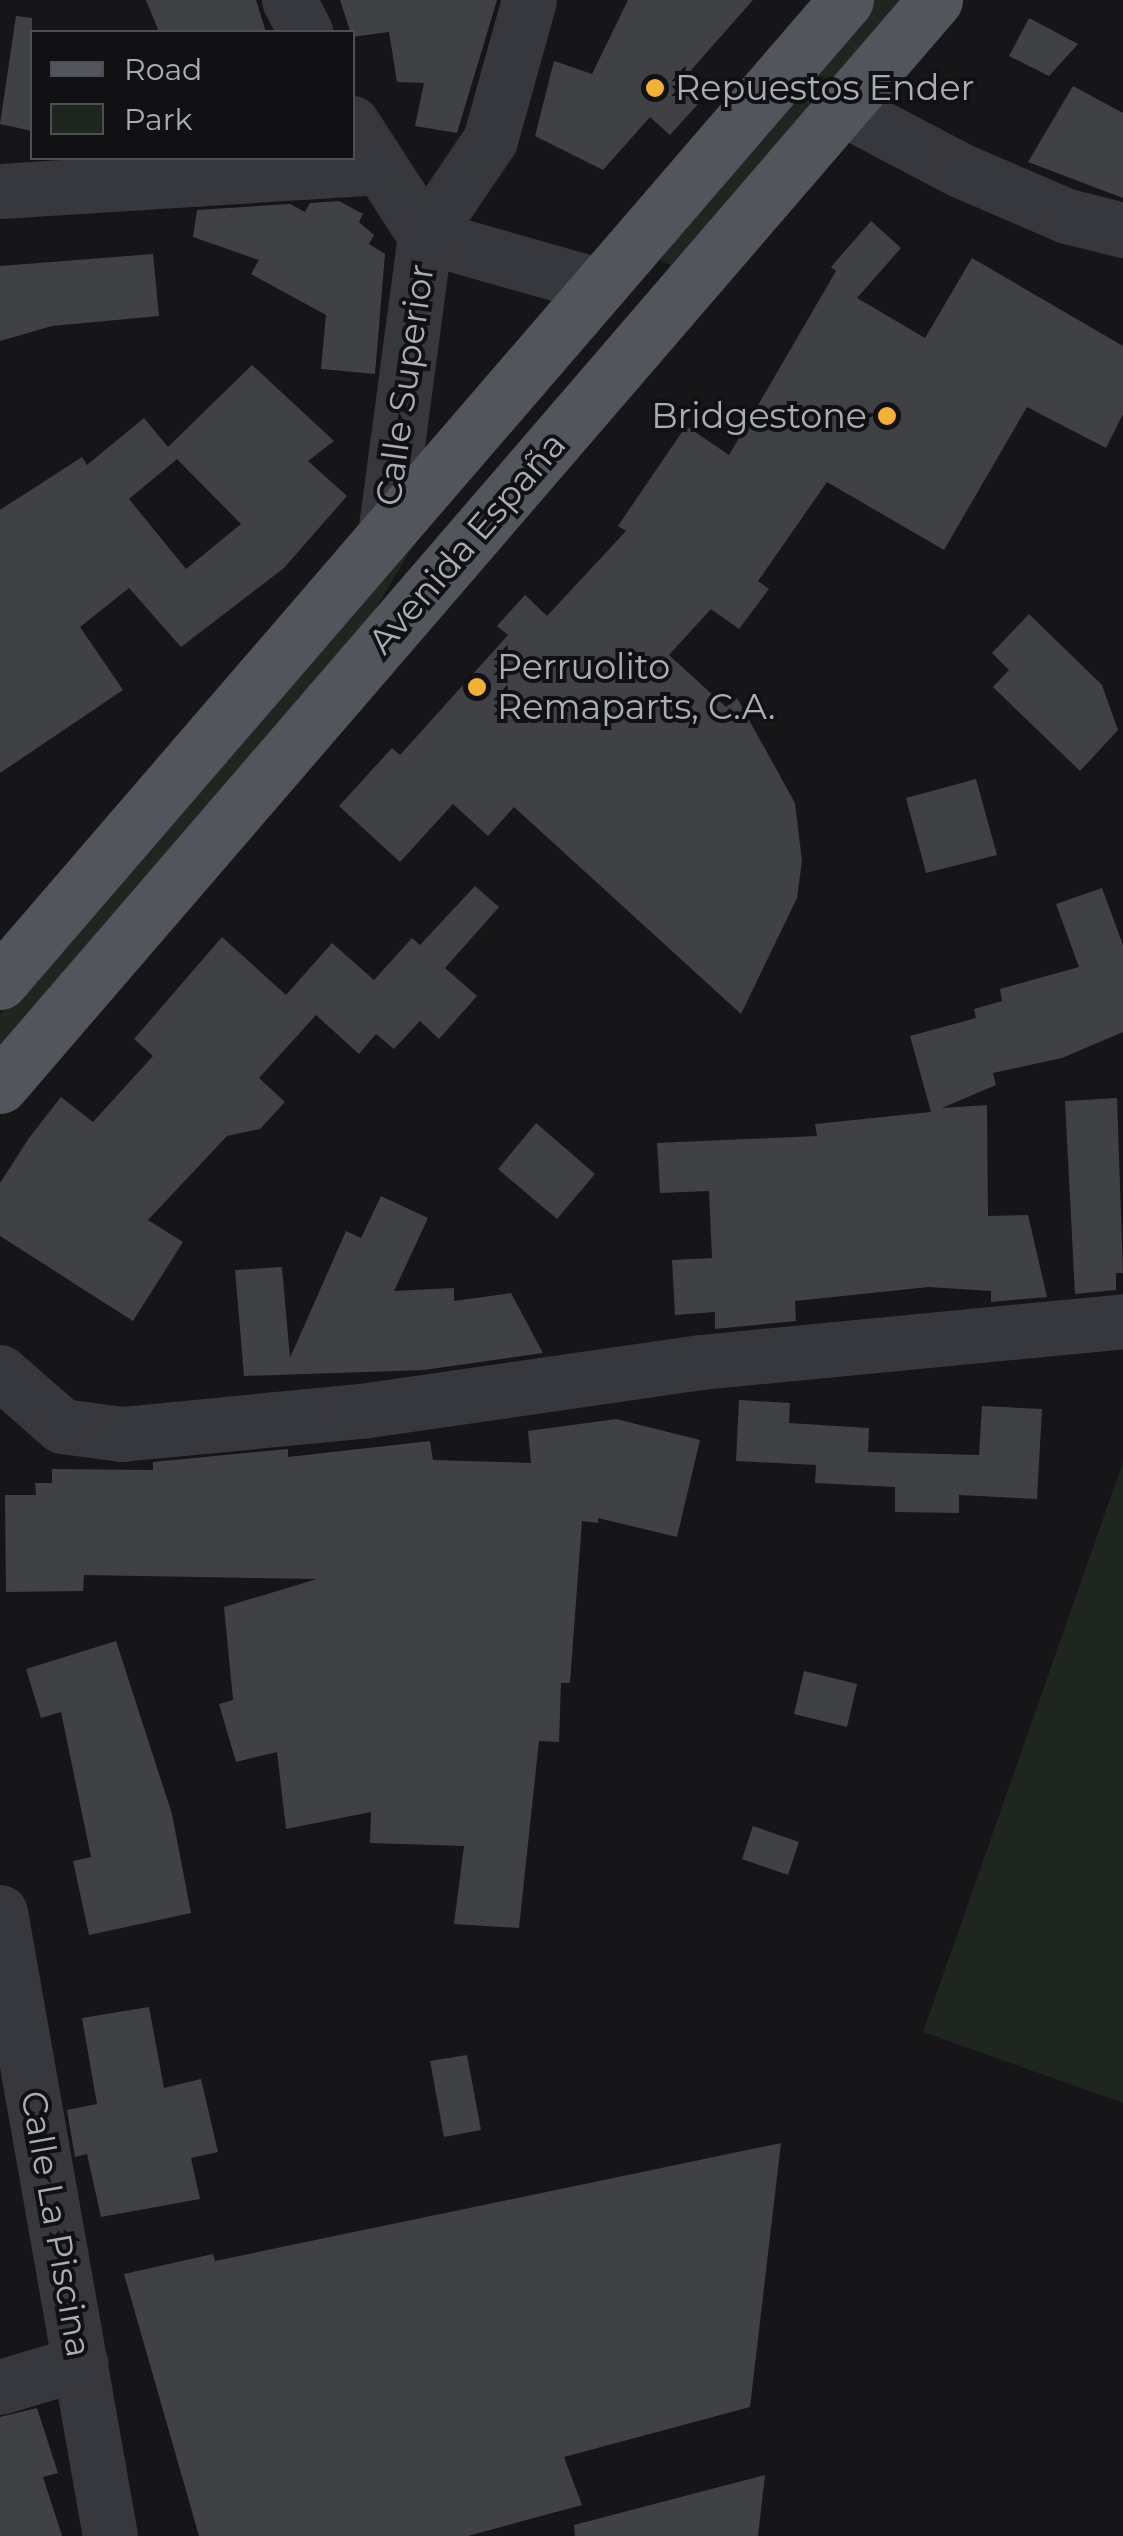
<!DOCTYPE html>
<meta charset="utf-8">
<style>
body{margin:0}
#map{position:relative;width:1123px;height:2536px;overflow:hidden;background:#161618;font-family:Montserrat,sans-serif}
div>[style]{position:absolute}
.green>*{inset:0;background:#1e261f}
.building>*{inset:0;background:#404145}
.minor>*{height:55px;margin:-27.5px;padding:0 27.5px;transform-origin:27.5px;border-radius:27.5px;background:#37383d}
.major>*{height:55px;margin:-27.5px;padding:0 27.5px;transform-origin:27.5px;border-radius:27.5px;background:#53555c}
.dots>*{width:28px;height:28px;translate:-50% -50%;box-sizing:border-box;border:5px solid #111113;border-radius:50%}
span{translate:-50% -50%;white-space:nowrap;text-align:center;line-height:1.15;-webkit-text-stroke:8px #111113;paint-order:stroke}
.poi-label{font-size:35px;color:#a8adb8}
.left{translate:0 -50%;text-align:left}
.right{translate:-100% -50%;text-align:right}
.street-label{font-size:35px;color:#a8adb8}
.legend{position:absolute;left:30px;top:30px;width:325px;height:130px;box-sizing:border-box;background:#111113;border:2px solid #4d4f55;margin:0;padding:12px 18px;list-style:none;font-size:30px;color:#a8adb8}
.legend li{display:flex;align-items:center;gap:20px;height:50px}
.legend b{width:50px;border:2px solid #4d4f55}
</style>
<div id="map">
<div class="green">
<div style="clip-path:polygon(874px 0,907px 0,675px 266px,661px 262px,662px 247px)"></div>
<div style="clip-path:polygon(553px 373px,419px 536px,370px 618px,0 1053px,0 1015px)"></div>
<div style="clip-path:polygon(1123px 1462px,1123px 2103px,923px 2032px)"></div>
</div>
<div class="building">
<div style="clip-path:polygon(146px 0,256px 0,266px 32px,159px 32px)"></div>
<div style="clip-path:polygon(340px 0,497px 0,457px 133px,415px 126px,424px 83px,397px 82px,389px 32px,352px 37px)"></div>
<div style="clip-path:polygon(628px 0,753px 0,677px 86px,698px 104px,670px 135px,650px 117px,603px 170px,535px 136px,554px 61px,592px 74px)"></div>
<div style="clip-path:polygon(16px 16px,32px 18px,32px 131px,0 124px)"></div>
<div style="clip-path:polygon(1029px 18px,1078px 44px,1049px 76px,1009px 56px)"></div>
<div style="clip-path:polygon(1073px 86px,1123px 113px,1123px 198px,1028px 162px)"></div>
<div style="clip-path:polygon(339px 201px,363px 214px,359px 222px,374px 235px,369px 244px,385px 254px,375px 374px,321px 369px,326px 315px,251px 274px,259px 260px,193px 237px,197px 210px,290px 204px,305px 212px,310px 203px)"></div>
<div style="clip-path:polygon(871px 221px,901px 248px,857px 298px,925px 338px,972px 258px,1123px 346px,1123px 414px,1106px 448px,1027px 407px,944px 550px,827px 482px,758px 581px,769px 589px,739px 629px,711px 609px,669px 655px,726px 707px,737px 698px,795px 803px,802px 861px,797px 898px,741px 1014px,514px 807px,488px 836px,453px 804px,400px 862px,339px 806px,392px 748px,400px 755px,508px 635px,497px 626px,525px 595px,547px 616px,626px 531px,618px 526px,686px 426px,729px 455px,836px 271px,831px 267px)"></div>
<div style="clip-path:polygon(153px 254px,159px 316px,52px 326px,0 341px,0 266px)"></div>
<div style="clip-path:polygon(evenodd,252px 365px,334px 441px,308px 461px,347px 496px,284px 568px,181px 647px,129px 588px,80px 627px,123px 690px,0 773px,0 510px,82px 457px,87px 465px,144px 418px,168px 447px,252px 365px,177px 459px,241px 524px,186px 569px,129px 499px,177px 459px)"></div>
<div style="clip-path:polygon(1029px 614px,1102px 685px,1118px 730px,1080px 771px,993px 687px,1009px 670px,992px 653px)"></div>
<div style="clip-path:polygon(976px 779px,997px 855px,926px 873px,906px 798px)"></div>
<div style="clip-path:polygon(475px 886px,499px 907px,445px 968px,477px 996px,439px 1039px,420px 1021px,394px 1049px,376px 1034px,359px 1054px,316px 1015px,259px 1078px,285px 1102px,260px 1129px,227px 1136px,148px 1220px,183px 1242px,133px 1321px,0 1236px,0 1183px,29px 1138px,61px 1097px,93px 1122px,153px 1056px,134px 1039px,222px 937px,286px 995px,332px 943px,374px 980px,412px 938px,420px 945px)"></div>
<div style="clip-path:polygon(1102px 888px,1123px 945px,1123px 1032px,1062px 1058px,993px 1073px,996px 1085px,942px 1108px,987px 1105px,988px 1216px,1028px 1215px,1047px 1297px,991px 1302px,991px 1291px,929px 1287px,795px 1301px,796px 1321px,715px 1329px,715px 1312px,675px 1315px,672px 1260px,712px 1258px,709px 1191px,660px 1193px,657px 1143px,817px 1136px,815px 1124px,931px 1112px,910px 1036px,976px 1018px,974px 1009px,1002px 1001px,1000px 989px,1079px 967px,1056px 904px)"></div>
<div style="clip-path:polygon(1117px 1098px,1123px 1273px,1116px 1273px,1116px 1290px,1075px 1294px,1065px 1101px)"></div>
<div style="clip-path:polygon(536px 1123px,595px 1174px,557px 1219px,498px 1169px)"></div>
<div style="clip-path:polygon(381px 1196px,428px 1218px,394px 1291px,454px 1288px,454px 1301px,511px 1293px,543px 1353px,424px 1370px,244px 1376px,235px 1270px,282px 1267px,290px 1358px,346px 1231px,361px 1238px)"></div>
<div style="clip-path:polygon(739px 1400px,790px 1403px,789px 1423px,869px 1428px,868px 1452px,979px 1455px,982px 1406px,1042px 1409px,1037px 1499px,959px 1495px,959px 1513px,895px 1512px,895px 1487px,815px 1483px,816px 1465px,736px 1461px)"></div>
<div style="clip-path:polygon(616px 1419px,700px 1440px,677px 1537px,598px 1518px,598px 1523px,582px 1521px,570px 1683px,561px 1683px,559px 1742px,539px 1741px,519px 1928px,454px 1924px,464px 1846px,370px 1843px,371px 1812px,286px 1829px,277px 1752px,236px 1762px,219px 1704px,233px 1700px,224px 1607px,317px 1579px,84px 1575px,83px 1591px,6px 1592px,5px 1495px,36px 1495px,35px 1483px,52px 1483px,52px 1469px,153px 1470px,153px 1462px,288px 1449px,288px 1457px,430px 1441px,433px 1460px,531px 1463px,528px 1431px)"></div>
<div style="clip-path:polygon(116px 1641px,172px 1814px,191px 1913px,89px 1935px,73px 1861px,91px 1857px,61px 1712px,41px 1718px,26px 1669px)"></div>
<div style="clip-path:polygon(804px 1671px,857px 1684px,847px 1727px,794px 1714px)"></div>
<div style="clip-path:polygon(753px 1826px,799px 1842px,788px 1875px,742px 1859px)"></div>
<div style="clip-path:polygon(149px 2007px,164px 2088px,201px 2079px,218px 2152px,191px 2158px,200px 2199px,101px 2217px,87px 2154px,75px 2157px,67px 2110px,97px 2104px,82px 2018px)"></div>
<div style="clip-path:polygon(467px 2055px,481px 2130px,444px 2137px,430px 2061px)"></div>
<div style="clip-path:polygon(781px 2143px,750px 2407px,564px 2457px,582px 2505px,468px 2536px,199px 2536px,124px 2274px,213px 2254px,215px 2261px)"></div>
<div style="clip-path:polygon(37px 2408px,58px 2473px,43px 2477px,62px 2536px,0 2536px,0 2417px)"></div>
<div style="clip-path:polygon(765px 2475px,758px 2536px,575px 2536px,574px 2525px)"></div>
</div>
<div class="minor">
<div style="left:289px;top:0;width:36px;rotate:63deg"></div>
<div style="left:842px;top:108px;width:133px;rotate:27.7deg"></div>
<div style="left:960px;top:170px;width:116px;rotate:23.3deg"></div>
<div style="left:1067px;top:216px;width:58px;rotate:14deg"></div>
<div style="left:352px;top:123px;width:135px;rotate:57.1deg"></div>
<div style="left:425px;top:236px;width:182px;rotate:15.9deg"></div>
<div style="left:0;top:191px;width:379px;rotate:-3.6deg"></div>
<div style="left:385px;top:535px;width:302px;rotate:-82.4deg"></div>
<div style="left:425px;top:236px;width:116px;rotate:-55.9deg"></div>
<div style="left:490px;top:140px;width:145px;rotate:-74.4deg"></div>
<div style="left:0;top:1372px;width:82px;rotate:41.1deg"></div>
<div style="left:62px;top:1426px;width:60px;rotate:7.7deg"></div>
<div style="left:121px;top:1434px;width:241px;rotate:-5.5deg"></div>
<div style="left:361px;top:1411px;width:343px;rotate:-8.2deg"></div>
<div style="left:700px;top:1362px;width:425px;rotate:-5.5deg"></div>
<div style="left:0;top:1912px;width:634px;rotate:80deg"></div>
<div style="left:0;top:2387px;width:84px;rotate:-16.7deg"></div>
</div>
<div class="major">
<div style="left:0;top:982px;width:1296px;rotate:-49.25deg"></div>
<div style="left:0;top:1086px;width:1433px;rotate:-49.27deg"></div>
</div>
<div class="dots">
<div style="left:655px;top:88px;background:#f2b134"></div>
<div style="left:887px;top:416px;background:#f2b134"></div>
<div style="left:477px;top:687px;background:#f2b134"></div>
</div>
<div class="poi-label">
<span class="left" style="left:675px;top:88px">Repuestos Ender</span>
<span class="right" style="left:867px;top:416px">Bridgestone</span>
<span class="left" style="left:497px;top:687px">Perruolito<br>Remaparts, C.A.</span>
</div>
<div class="street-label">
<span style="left:405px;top:385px;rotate:-82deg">Calle Superior</span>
<span style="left:467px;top:543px;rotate:-49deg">Avenida España</span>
<span style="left:56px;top:2224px;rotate:80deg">Calle La Piscina</span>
</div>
<ul class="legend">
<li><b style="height:12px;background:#53555c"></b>Road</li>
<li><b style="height:28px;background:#1e261f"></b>Park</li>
</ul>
</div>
